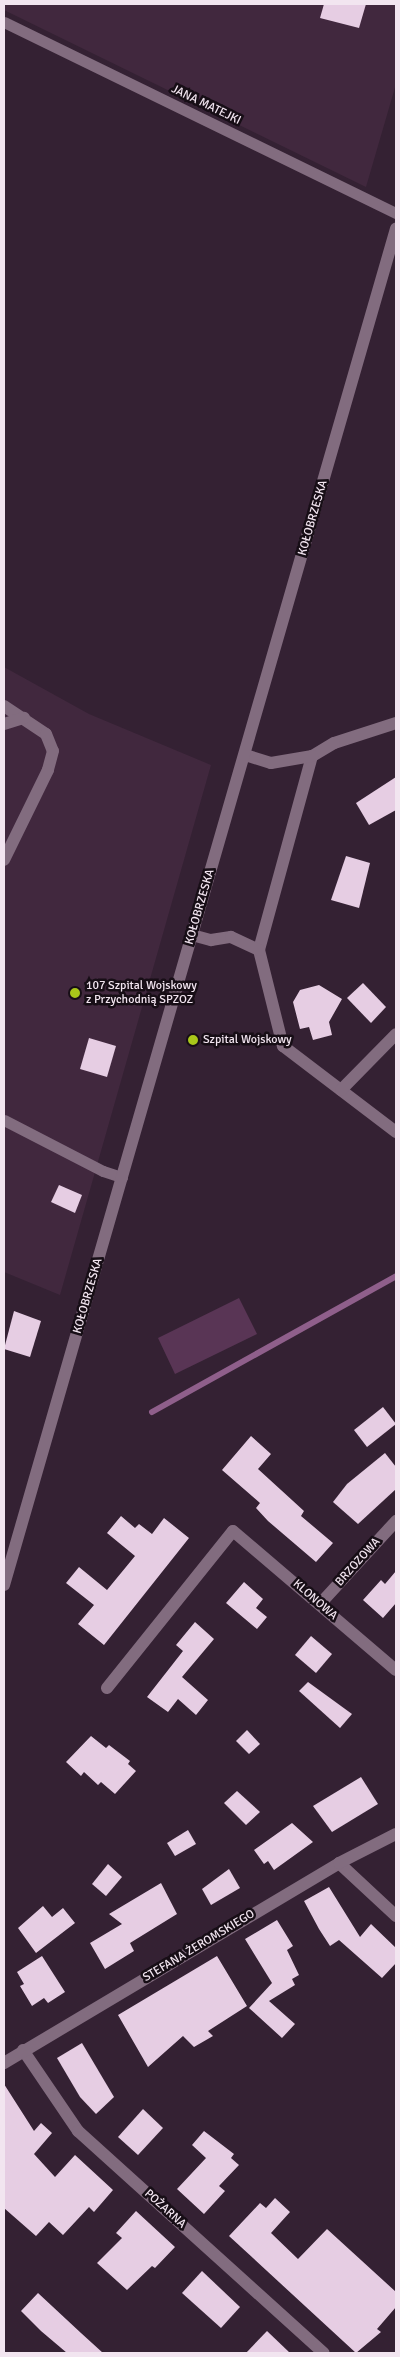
<!DOCTYPE html>
<meta charset="utf-8">
<style>
body{margin:0}
#map{position:relative;width:400px;height:2357px;overflow:hidden;background:#342133;font-family:Signika,sans-serif}
div>[style]{position:absolute}
.built>*{inset:0;background:#41283e}
.green>*{inset:0;background:#593555}
.stream>*{height:6px;margin:-3px;padding:0 3px;transform-origin:3px;border-radius:3px;background:#8f5f8b}
.building>*{inset:0;background:#e6cde3}
.lane>*{height:11px;margin:-5.5px;padding:0 5.5px;transform-origin:5.5px;border-radius:5.5px;background:#826c7f}
.street>*{height:12px;margin:-6px;padding:0 6px;transform-origin:6px;border-radius:6px;background:#826c7f}
.secondary>*{height:12px;margin:-6px;padding:0 6px;transform-origin:6px;border-radius:6px;background:#826c7f}
.dots>*{width:14px;height:14px;translate:-50% -50%;box-sizing:border-box;border:2px solid #170e16;border-radius:50%}
span{translate:-50% -50%;white-space:nowrap;text-align:center;line-height:1.15;-webkit-text-stroke:5px #170e16;paint-order:stroke}
.street-label{font-size:12px;color:#f2e5f0}
.poi-label{font-size:12px;color:#f2e5f0}
.left{translate:0 -50%;text-align:left}
.frame{position:absolute;inset:0;border:5px solid #f2e5f0;pointer-events:none}
</style>
<div id="map">
<div class="built">
<div style="clip-path:polygon(4px 4px,396px 4px,396px 84px,366px 187px,4px 10px)"></div>
<div style="clip-path:polygon(4px 667px,89px 714px,211px 765px,60px 1295px,4px 1272px)"></div>
</div>
<div class="green">
<div style="clip-path:polygon(239px 1298px,257px 1334px,175px 1374px,158px 1338px)"></div>
</div>
<div class="stream">
<div style="left:152px;top:1412px;width:279px;rotate:-29.1deg"></div>
</div>
<div class="building">
<div style="clip-path:polygon(324px 4px,366px 4px,359px 28px,320px 18px)"></div>
<div style="clip-path:polygon(396px 777px,396px 810px,369px 825px,356px 803px)"></div>
<div style="clip-path:polygon(346px 856px,370px 863px,359px 908px,331px 900px)"></div>
<div style="clip-path:polygon(363px 983px,386px 1007px,371px 1023px,347px 998px)"></div>
<div style="clip-path:polygon(319px 985px,342px 999px,329px 1022px,332px 1035px,313px 1040px,309px 1027px,300px 1029px,293px 1002px,300px 990px)"></div>
<div style="clip-path:polygon(89px 1038px,116px 1046px,107px 1077px,80px 1069px)"></div>
<div style="clip-path:polygon(59px 1185px,82px 1195px,75px 1213px,51px 1202px)"></div>
<div style="clip-path:polygon(14px 1311px,41px 1321px,30px 1357px,4px 1349px)"></div>
<div style="clip-path:polygon(383px 1407px,396px 1424px,367px 1447px,354px 1430px)"></div>
<div style="clip-path:polygon(251px 1436px,271px 1454px,258px 1469px,304px 1511px,301px 1516px,333px 1543px,316px 1562px,268px 1521px,256px 1508px,260px 1503px,222px 1470px)"></div>
<div style="clip-path:polygon(385px 1453px,396px 1467px,396px 1489px,358px 1524px,333px 1502px,347px 1484px)"></div>
<div style="clip-path:polygon(121px 1516px,135px 1528px,139px 1524px,152px 1534px,164px 1518px,189px 1538px,104px 1645px,78px 1624px,94px 1605px,66px 1583px,79px 1567px,107px 1590px,135px 1556px,107px 1533px)"></div>
<div style="clip-path:polygon(396px 1571px,396px 1603px,383px 1618px,363px 1600px,381px 1580px,385px 1584px)"></div>
<div style="clip-path:polygon(244px 1582px,263px 1599px,256px 1608px,267px 1617px,257px 1629px,226px 1603px)"></div>
<div style="clip-path:polygon(195px 1622px,214px 1639px,182px 1677px,208px 1700px,196px 1715px,178px 1699px,168px 1712px,147px 1697px,183px 1651px,176px 1645px)"></div>
<div style="clip-path:polygon(311px 1636px,332px 1654px,316px 1673px,295px 1655px)"></div>
<div style="clip-path:polygon(308px 1682px,352px 1714px,340px 1728px,299px 1691px)"></div>
<div style="clip-path:polygon(247px 1730px,260px 1744px,249px 1754px,236px 1741px)"></div>
<div style="clip-path:polygon(91px 1736px,106px 1748px,109px 1745px,130px 1761px,128px 1764px,136px 1771px,115px 1794px,101px 1782px,98px 1785px,84px 1772px,81px 1776px,66px 1762px)"></div>
<div style="clip-path:polygon(361px 1777px,378px 1804px,332px 1832px,313px 1806px)"></div>
<div style="clip-path:polygon(237px 1791px,260px 1812px,246px 1825px,224px 1803px)"></div>
<div style="clip-path:polygon(292px 1823px,313px 1842px,274px 1870px,268px 1861px,264px 1864px,254px 1850px)"></div>
<div style="clip-path:polygon(188px 1830px,196px 1844px,175px 1856px,167px 1843px)"></div>
<div style="clip-path:polygon(108px 1864px,122px 1877px,106px 1896px,92px 1884px)"></div>
<div style="clip-path:polygon(229px 1869px,240px 1888px,211px 1905px,202px 1889px)"></div>
<div style="clip-path:polygon(161px 1883px,177px 1914px,130px 1943px,134px 1951px,105px 1969px,90px 1943px,122px 1924px,109px 1914px)"></div>
<div style="clip-path:polygon(329px 1887px,360px 1937px,371px 1924px,396px 1948px,396px 1963px,382px 1978px,339px 1940px,330px 1946px,319px 1929px,304px 1901px)"></div>
<div style="clip-path:polygon(43px 1906px,52px 1917px,63px 1908px,75px 1923px,36px 1953px,18px 1928px)"></div>
<div style="clip-path:polygon(277px 1920px,293px 1946px,287px 1950px,299px 1975px,292px 1979px,295px 1985px,269px 2001px,295px 2024px,282px 2038px,249px 2008px,272px 1983px,245px 1939px)"></div>
<div style="clip-path:polygon(42px 1956px,65px 1992px,48px 2003px,44px 1998px,32px 2006px,20px 1986px,24px 1984px,17px 1972px)"></div>
<div style="clip-path:polygon(217px 1956px,247px 2006px,208px 2031px,213px 2036px,194px 2047px,183px 2036px,148px 2067px,118px 2015px)"></div>
<div style="clip-path:polygon(82px 2043px,114px 2097px,96px 2114px,80px 2097px,57px 2058px)"></div>
<div style="clip-path:polygon(4px 2084px,34px 2131px,41px 2123px,52px 2133px,34px 2154px,55px 2177px,75px 2155px,113px 2190px,94px 2212px,89px 2207px,63px 2235px,49px 2222px,36px 2236px,4px 2208px)"></div>
<div style="clip-path:polygon(143px 2109px,163px 2128px,138px 2155px,118px 2137px)"></div>
<div style="clip-path:polygon(204px 2131px,234px 2154px,231px 2158px,239px 2165px,219px 2186px,225px 2191px,204px 2214px,177px 2189px,206px 2158px,192px 2145px)"></div>
<div style="clip-path:polygon(275px 2198px,290px 2212px,271px 2233px,298px 2259px,327px 2229px,396px 2292px,396px 2307px,377px 2329px,381px 2332px,356px 2353px,229px 2236px,260px 2203px,266px 2208px)"></div>
<div style="clip-path:polygon(136px 2211px,175px 2247px,155px 2268px,152px 2266px,127px 2290px,97px 2263px,122px 2238px,116px 2233px)"></div>
<div style="clip-path:polygon(202px 2271px,240px 2307px,221px 2328px,182px 2293px)"></div>
<div style="clip-path:polygon(38px 2293px,81px 2333px,103px 2353px,67px 2353px,41px 2331px,21px 2311px)"></div>
<div style="clip-path:polygon(267px 2331px,290px 2353px,246px 2353px)"></div>
</div>
<div class="lane">
<div style="left:4px;top:22px;width:436px;rotate:26deg"></div>
<div style="left:4px;top:1120px;width:111px;rotate:27.3deg"></div>
<div style="left:103px;top:1171px;width:20px;rotate:18deg"></div>
</div>
<div class="street">
<div style="left:4px;top:706px;width:50px;rotate:33.7deg"></div>
<div style="left:46px;top:734px;width:18px;rotate:68deg"></div>
<div style="left:53px;top:751px;width:20px;rotate:105deg"></div>
<div style="left:48px;top:770px;width:100px;rotate:116.1deg"></div>
<div style="left:396px;top:723px;width:65px;rotate:162.1deg"></div>
<div style="left:334px;top:743px;width:26px;rotate:149deg"></div>
<div style="left:312px;top:756px;width:201px;rotate:105.3deg"></div>
<div style="left:259px;top:950px;width:99px;rotate:76deg"></div>
<div style="left:283px;top:1046px;width:142px;rotate:37.3deg"></div>
<div style="left:4px;top:724px;width:21px;rotate:-17deg"></div>
<div style="left:245px;top:755px;width:27px;rotate:17deg"></div>
<div style="left:271px;top:763px;width:42px;rotate:-9.7deg"></div>
<div style="left:192px;top:935px;width:20px;rotate:15deg"></div>
<div style="left:211px;top:940px;width:20px;rotate:-9deg"></div>
<div style="left:231px;top:937px;width:31px;rotate:25deg"></div>
<div style="left:341px;top:1090px;width:78px;rotate:-45.5deg"></div>
<div style="left:320px;top:1604px;width:113px;rotate:-47.5deg"></div>
<div style="left:107px;top:1688px;width:201px;rotate:-51.3deg"></div>
<div style="left:233px;top:1531px;width:214px;rotate:40.5deg"></div>
<div style="left:339px;top:1863px;width:78px;rotate:42.9deg"></div>
<div style="left:23px;top:2050px;width:98px;rotate:55.8deg"></div>
<div style="left:78px;top:2131px;width:331px;rotate:42.1deg"></div>
<div style="left:4px;top:2063px;width:390px;rotate:-30.8deg"></div>
<div style="left:339px;top:1863px;width:64px;rotate:-27deg"></div>
</div>
<div class="secondary">
<div style="left:4px;top:1585px;width:1412px;rotate:-73.88deg"></div>
</div>
<div class="dots">
<div style="left:75px;top:993px;background:#a9c71a"></div>
<div style="left:193px;top:1040px;background:#a9c71a"></div>
</div>
<div class="street-label">
<span style="left:206px;top:105px;rotate:26deg">JANA MATEJKI</span>
<span style="left:313px;top:518px;rotate:-74deg">KOŁOBRZESKA</span>
<span style="left:200px;top:907px;rotate:-74deg">KOŁOBRZESKA</span>
<span style="left:88px;top:1296px;rotate:-74deg">KOŁOBRZESKA</span>
<span style="left:358px;top:1562px;rotate:-48deg">BRZOZOWA</span>
<span style="left:315px;top:1600px;rotate:41deg">KLONOWA</span>
<span style="left:199px;top:1946px;rotate:-31deg">STEFANA ŻEROMSKIEGO</span>
<span style="left:165px;top:2209px;rotate:42deg">POŻARNA</span>
</div>
<div class="poi-label">
<span class="left" style="left:86px;top:993px">107 Szpital Wojskowy<br>z Przychodnią SPZOZ</span>
<span class="left" style="left:203px;top:1040px">Szpital Wojskowy</span>
</div>
<div class="frame"></div>
</div>
